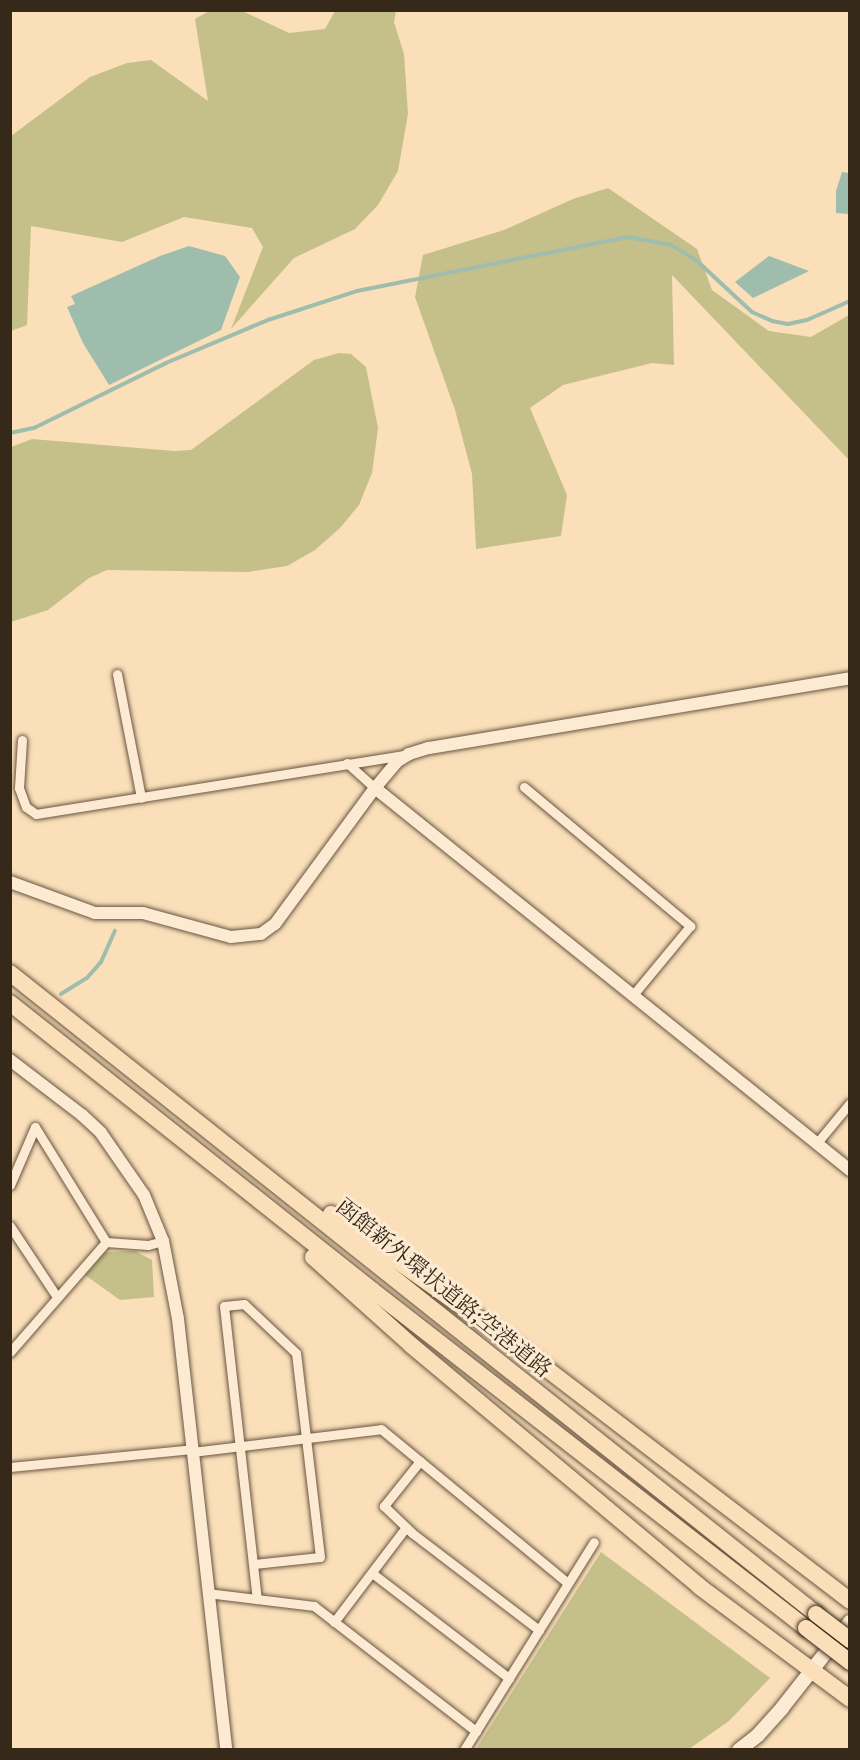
<!DOCTYPE html>
<meta charset="utf-8">
<style>
body{margin:0}
#map{position:relative;width:860px;height:1760px;overflow:hidden;background:#fadfb9;font-family:"Gentium Book Plus","Noto Serif JP",serif}
div>[style]{position:absolute}
.green>*{inset:0;background:#c5c08a}
.water>*{inset:0;background:#9fbdac}
.stream>*{height:4px;margin:-2px;padding:0 2px;transform-origin:2px;border-radius:2px;background:#9fbdac}
.roads{filter:drop-shadow(0 0 2px #685642) drop-shadow(0 0 2px #685642)}
.minor>*{height:9px;margin:-4.5px;padding:0 4.5px;transform-origin:4.5px;border-radius:4.5px;background:#fcead2}
.tertiary>*{height:12px;margin:-6px;padding:0 6px;transform-origin:6px;border-radius:6px;background:#fcead2}
.secondary>*{height:14px;margin:-7px;padding:0 7px;transform-origin:7px;border-radius:7px;background:#fcead2}
.motorway>*{height:16px;margin:-8px;padding:0 8px;transform-origin:8px;border-radius:8px;background:#fadfb9}
.bridges{filter:drop-shadow(0 0 2px #37291a) drop-shadow(0 0 2px #37291a)}
.motorway-bridge>*{height:16px;margin:-8px;padding:0 8px;transform-origin:8px;border-radius:8px;background:#fadfb9}
span{translate:-50% -50%;white-space:nowrap;text-align:center;line-height:1.15;-webkit-text-stroke:6px #fcead2;paint-order:stroke}
.street-label{font-size:22px;color:#37291a}
.frame{position:absolute;inset:0;border:12px solid #37291a;pointer-events:none}
</style>
<div id="map">
<div class="green">
<div style="clip-path:polygon(209px 11px,242px 11px,289px 33px,325px 29px,335px 11px,396px 11px,394px 22px,404px 54px,408px 114px,398px 171px,378px 205px,355px 229px,294px 258px,231px 329px,263px 247px,252px 228px,184px 217px,122px 242px,31px 226px,27px 325px,11px 331px,11px 136px,90px 77px,127px 63px,151px 60px,208px 101px,195px 19px)"></div>
<div style="clip-path:polygon(608px 188px,697px 249px,712px 290px,769px 331px,811px 337px,849px 315px,849px 460px,672px 275px,674px 365px,652px 363px,563px 385px,530px 408px,567px 495px,561px 536px,476px 549px,472px 474px,455px 410px,415px 297px,423px 255px,504px 230px,573px 199px)"></div>
<div style="clip-path:polygon(339px 353px,351px 354px,366px 367px,378px 428px,372px 473px,359px 505px,340px 528px,315px 550px,287px 566px,248px 572px,107px 570px,89px 578px,48px 610px,11px 622px,11px 447px,32px 439px,174px 451px,191px 450px,314px 360px)"></div>
<div style="clip-path:polygon(135px 1251px,152px 1260px,154px 1297px,120px 1300px,85px 1275px,105px 1252px)"></div>
<div style="clip-path:polygon(601px 1552px,770px 1678px,729px 1721px,689px 1749px,476px 1749px)"></div>
</div>
<div class="water">
<div style="clip-path:polygon(842px 172px,849px 173px,849px 214px,836px 213px,836px 191px)"></div>
<div style="clip-path:polygon(189px 246px,225px 256px,240px 277px,221px 330px,109px 385px,83px 343px,67px 307px,75px 304px,71px 296px,160px 256px)"></div>
<div style="clip-path:polygon(769px 256px,809px 271px,753px 298px,735px 282px)"></div>
</div>
<div class="stream">
<div style="left:10px;top:433px;width:25px;rotate:-12deg"></div>
<div style="left:34px;top:428px;width:147px;rotate:-26.2deg"></div>
<div style="left:166px;top:363px;width:111px;rotate:-22.9deg"></div>
<div style="left:268px;top:320px;width:94px;rotate:-18deg"></div>
<div style="left:357px;top:291px;width:276px;rotate:-11.3deg"></div>
<div style="left:628px;top:237px;width:44px;rotate:10.5deg"></div>
<div style="left:671px;top:245px;width:29px;rotate:31deg"></div>
<div style="left:696px;top:260px;width:76px;rotate:42.9deg"></div>
<div style="left:752px;top:312px;width:22px;rotate:24deg"></div>
<div style="left:772px;top:321px;width:16px;rotate:11deg"></div>
<div style="left:788px;top:324px;width:19px;rotate:-12deg"></div>
<div style="left:807px;top:320px;width:47px;rotate:-23.8deg"></div>
<div style="left:61px;top:994px;width:31px;rotate:-32deg"></div>
<div style="left:87px;top:978px;width:21px;rotate:-49deg"></div>
<div style="left:101px;top:962px;width:34px;rotate:-66deg"></div>
</div>
<div class="roads">
<div class="minor">
<div style="left:117px;top:674px;width:126px;rotate:79deg"></div>
<div style="left:22px;top:740px;width:48px;rotate:93.6deg"></div>
<div style="left:19px;top:788px;width:20px;rotate:70deg"></div>
<div style="left:26px;top:807px;width:12px;rotate:35deg"></div>
<div style="left:36px;top:814px;width:373px;rotate:-9.1deg"></div>
<div style="left:347px;top:763px;width:38px;rotate:42deg"></div>
<div style="left:524px;top:787px;width:217px;rotate:39.9deg"></div>
<div style="left:690px;top:926px;width:91px;rotate:129.6deg"></div>
<div style="left:816px;top:1144px;width:53px;rotate:-50.3deg"></div>
<div style="left:10px;top:1185px;width:63px;rotate:-66.7deg"></div>
<div style="left:35px;top:1127px;width:135px;rotate:58.3deg"></div>
<div style="left:10px;top:1226px;width:85px;rotate:56.5deg"></div>
<div style="left:106px;top:1242px;width:42px;rotate:4.1deg"></div>
<div style="left:148px;top:1245px;width:16px;rotate:-15deg"></div>
<div style="left:10px;top:1352px;width:146px;rotate:-48.9deg"></div>
<div style="left:192px;top:1452px;width:190px;rotate:-6.9deg"></div>
<div style="left:381px;top:1429px;width:242px;rotate:39.5deg"></div>
<div style="left:420px;top:1461px;width:58px;rotate:128.7deg"></div>
<div style="left:384px;top:1506px;width:39px;rotate:44deg"></div>
<div style="left:412px;top:1533px;width:160px;rotate:37.4deg"></div>
<div style="left:10px;top:1467px;width:183px;rotate:-5.6deg"></div>
<div style="left:254px;top:1564px;width:66px;rotate:-6.1deg"></div>
<div style="left:320px;top:1557px;width:205px;rotate:-96.7deg"></div>
<div style="left:296px;top:1353px;width:71px;rotate:-136.7deg"></div>
<div style="left:244px;top:1304px;width:20px;rotate:174deg"></div>
<div style="left:224px;top:1306px;width:295px;rotate:83.6deg"></div>
<div style="left:372px;top:1573px;width:173px;rotate:37.5deg"></div>
<div style="left:207px;top:1593px;width:108px;rotate:6.9deg"></div>
<div style="left:314px;top:1606px;width:205px;rotate:37.7deg"></div>
<div style="left:334px;top:1622px;width:119px;rotate:-52.8deg"></div>
<div style="left:464px;top:1750px;width:245px;rotate:-58deg"></div>
</div>
<div class="tertiary">
<div style="left:375px;top:788px;width:610px;rotate:38.81deg"></div>
<div style="left:10px;top:882px;width:90px;rotate:20deg"></div>
<div style="left:95px;top:913px;width:48px"></div>
<div style="left:143px;top:913px;width:91px;rotate:15.3deg"></div>
<div style="left:231px;top:937px;width:30px;rotate:-6deg"></div>
<div style="left:261px;top:934px;width:17px;rotate:-36deg"></div>
<div style="left:275px;top:924px;width:169px;rotate:-53.7deg"></div>
<div style="left:375px;top:788px;width:35px;rotate:-50deg"></div>
<div style="left:398px;top:761px;width:13px;rotate:-32deg"></div>
<div style="left:409px;top:754px;width:21px;rotate:-17deg"></div>
<div style="left:429px;top:748px;width:427px;rotate:-9.4deg"></div>
<div style="left:10px;top:1060px;width:91px;rotate:37.4deg"></div>
<div style="left:82px;top:1115px;width:26px;rotate:43deg"></div>
<div style="left:101px;top:1133px;width:75px;rotate:55.3deg"></div>
<div style="left:144px;top:1195px;width:50px;rotate:67.6deg"></div>
<div style="left:163px;top:1241px;width:79px;rotate:79.1deg"></div>
<div style="left:178px;top:1319px;width:434px;rotate:83.6deg"></div>
</div>
<div class="secondary">
<div style="left:739px;top:1750px;width:24px;rotate:-38deg"></div>
<div style="left:758px;top:1735px;width:36px;rotate:-48deg"></div>
<div style="left:782px;top:1708px;width:110px;rotate:-51.7deg"></div>
</div>
<div class="motorway">
<div style="left:10px;top:973px;width:1030px;rotate:38.49deg"></div>
<div style="left:10px;top:1003px;width:462px;rotate:38.4deg"></div>
<div style="left:372px;top:1290px;width:550px;rotate:37.91deg"></div>
<div style="left:331px;top:1214px;width:218px;rotate:35.3deg"></div>
<div style="left:509px;top:1340px;width:429px;rotate:37.4deg"></div>
<div style="left:313px;top:1257px;width:132px;rotate:41.9deg"></div>
<div style="left:411px;top:1345px;width:377px;rotate:39.9deg"></div>
<div style="left:700px;top:1587px;width:187px;rotate:36.7deg"></div>
</div>
</div>
<div class="bridges">
<div class="motorway-bridge">
<div style="left:816px;top:1614px;width:43px;rotate:37.4deg"></div>
<div style="left:806px;top:1628px;width:56px;rotate:37.7deg"></div>
</div>
</div>
<div class="street-label">
<span style="left:444px;top:1288px;rotate:39deg">函館新外環状道路;空港道路</span>
</div>
<div class="frame"></div>
</div>
